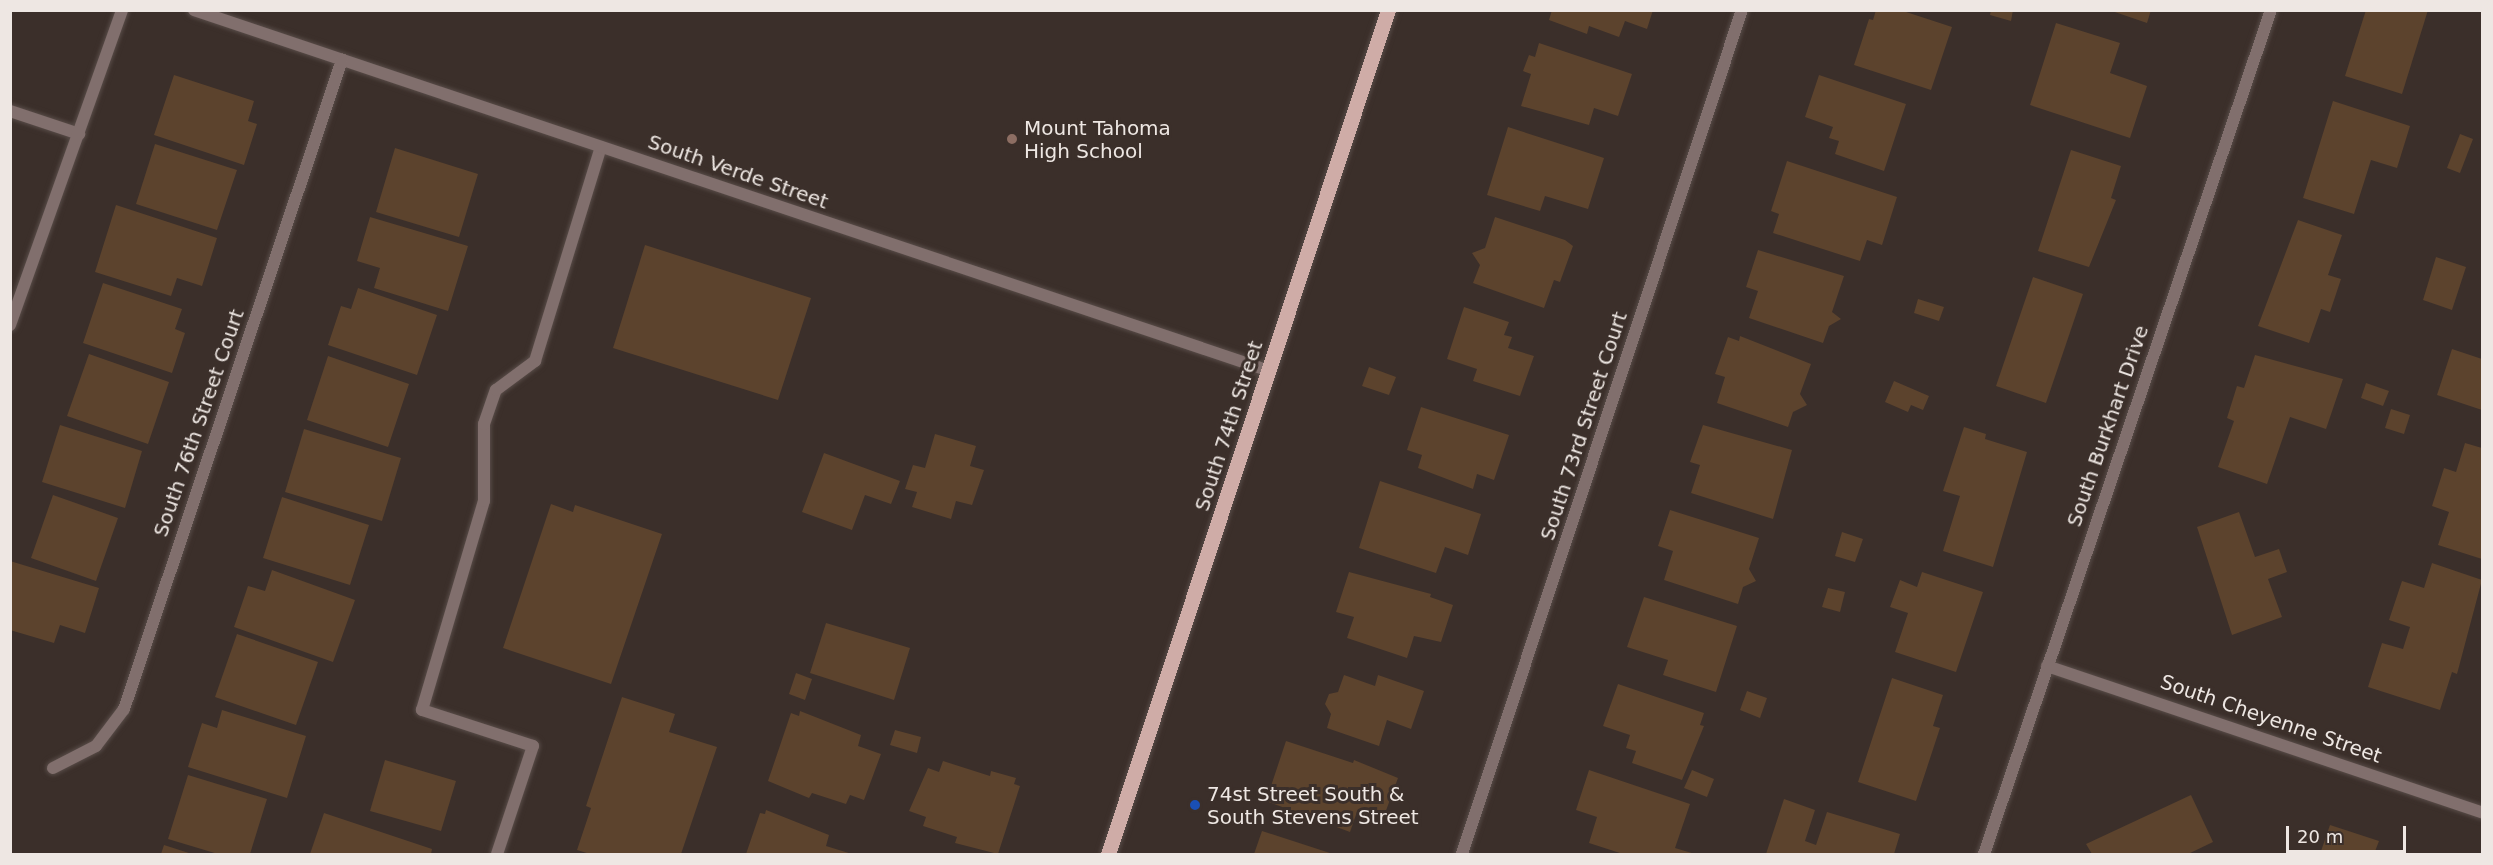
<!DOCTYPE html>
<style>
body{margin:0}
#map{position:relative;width:2493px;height:865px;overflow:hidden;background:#3b2f2a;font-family:"DejaVu Sans",sans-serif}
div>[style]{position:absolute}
.building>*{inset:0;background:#5c432d}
.roads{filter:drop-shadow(0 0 2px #584c48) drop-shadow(0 0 2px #584c48)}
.service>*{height:12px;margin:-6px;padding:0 6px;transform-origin:6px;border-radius:6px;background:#816f6d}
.minor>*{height:12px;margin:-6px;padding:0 6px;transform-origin:6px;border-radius:6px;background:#816f6d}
.primary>*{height:15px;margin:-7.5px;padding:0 7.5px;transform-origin:7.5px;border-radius:7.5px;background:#cfaca7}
.dots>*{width:16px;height:16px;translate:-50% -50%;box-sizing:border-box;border:3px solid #3b2f2a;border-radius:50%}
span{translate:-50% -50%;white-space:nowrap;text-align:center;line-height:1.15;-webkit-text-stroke:6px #3b2f2a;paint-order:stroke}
.poi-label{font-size:20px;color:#eee7e3}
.left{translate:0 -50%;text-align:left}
.street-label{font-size:20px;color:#eee7e3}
.frame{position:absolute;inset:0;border:12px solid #eee7e3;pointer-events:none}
.scale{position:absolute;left:2286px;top:826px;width:120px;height:27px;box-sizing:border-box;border:3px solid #eee7e3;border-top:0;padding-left:8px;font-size:18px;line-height:21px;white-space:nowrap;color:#eee7e3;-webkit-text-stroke:4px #3b2f2a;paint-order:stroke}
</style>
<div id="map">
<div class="building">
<div style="clip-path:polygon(1552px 10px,1653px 10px,1647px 29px,1625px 21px,1619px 37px,1589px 26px,1587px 34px,1549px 20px)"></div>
<div style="clip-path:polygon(1876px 10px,1900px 10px,1952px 27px,1931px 90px,1854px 65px,1869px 19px,1873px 20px)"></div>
<div style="clip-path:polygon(1991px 10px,2013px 10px,2011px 21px,1990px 15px)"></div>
<div style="clip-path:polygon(2109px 10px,2151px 10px,2147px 23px)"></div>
<div style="clip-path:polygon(2366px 10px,2428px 10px,2402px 94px,2345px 76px)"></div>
<div style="clip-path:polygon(2056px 23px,2120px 43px,2110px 73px,2147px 86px,2130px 138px,2030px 105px)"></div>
<div style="clip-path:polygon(1539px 43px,1632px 74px,1618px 116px,1594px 108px,1589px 125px,1521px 106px,1531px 74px,1523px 71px,1529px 55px,1535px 57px)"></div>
<div style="clip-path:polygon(174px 75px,254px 101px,248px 121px,257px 124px,244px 165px,154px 135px)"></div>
<div style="clip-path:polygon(1819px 75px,1906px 104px,1884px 171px,1835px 154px,1839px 141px,1829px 138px,1833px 127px,1805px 117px)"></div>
<div style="clip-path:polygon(2333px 101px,2410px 126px,2397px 168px,2371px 160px,2354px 214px,2303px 198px)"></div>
<div style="clip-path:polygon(1508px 127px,1604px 158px,1588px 209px,1545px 196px,1540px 211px,1487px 195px)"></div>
<div style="clip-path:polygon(2460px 134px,2473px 139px,2460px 173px,2447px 168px)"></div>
<div style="clip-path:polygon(155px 144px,237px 170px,217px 230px,136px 204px)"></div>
<div style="clip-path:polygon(395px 148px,478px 174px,459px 237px,376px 212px)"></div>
<div style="clip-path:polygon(2071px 150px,2121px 166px,2111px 198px,2116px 200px,2089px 267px,2038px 251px)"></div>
<div style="clip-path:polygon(1787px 161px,1897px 197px,1882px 245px,1867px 240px,1860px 261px,1773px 233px,1779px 214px,1771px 211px)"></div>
<div style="clip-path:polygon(116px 205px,217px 238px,202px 286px,177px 278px,171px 296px,95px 272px)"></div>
<div style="clip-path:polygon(370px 217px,468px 246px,448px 311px,374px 288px,380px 268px,357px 261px)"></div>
<div style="clip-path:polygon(1495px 217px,1565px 240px,1573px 246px,1560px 282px,1554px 280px,1544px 308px,1473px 283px,1480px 265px,1472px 253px,1485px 248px)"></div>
<div style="clip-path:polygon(2298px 220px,2342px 235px,2328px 275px,2341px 279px,2330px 312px,2321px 309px,2309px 343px,2258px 326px)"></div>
<div style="clip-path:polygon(645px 245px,811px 298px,778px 400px,613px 348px)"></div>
<div style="clip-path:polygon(1758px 250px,1844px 276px,1832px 312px,1841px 319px,1829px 326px,1823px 343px,1749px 318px,1758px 291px,1746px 287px)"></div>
<div style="clip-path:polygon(2436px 257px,2466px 267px,2452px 310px,2423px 300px)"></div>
<div style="clip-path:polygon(2033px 277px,2083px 294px,2046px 403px,1996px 386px)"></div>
<div style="clip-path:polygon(103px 283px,182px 309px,175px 329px,185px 333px,172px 373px,83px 343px)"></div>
<div style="clip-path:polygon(358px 288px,437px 315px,417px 375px,328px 345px,341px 306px,351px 309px)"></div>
<div style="clip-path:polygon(1918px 299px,1944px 307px,1939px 321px,1914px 313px)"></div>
<div style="clip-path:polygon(1464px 307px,1509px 322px,1504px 335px,1512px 337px,1508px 348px,1534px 356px,1520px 396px,1473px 381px,1477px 369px,1447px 359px)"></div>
<div style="clip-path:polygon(1740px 336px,1811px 364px,1800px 394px,1807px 405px,1793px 412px,1788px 427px,1717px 403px,1725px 377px,1715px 374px,1728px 337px,1739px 341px)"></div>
<div style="clip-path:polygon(2452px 349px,2482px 359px,2482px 410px,2437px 395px)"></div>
<div style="clip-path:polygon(89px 354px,169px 382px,148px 444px,67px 416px)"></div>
<div style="clip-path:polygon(2255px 355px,2343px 379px,2326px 429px,2290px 417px,2267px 484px,2218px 467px,2234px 421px,2227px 418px,2237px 386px,2244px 388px)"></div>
<div style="clip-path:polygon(328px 356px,409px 384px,388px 447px,307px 420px)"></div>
<div style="clip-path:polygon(1369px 367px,1396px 377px,1389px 395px,1362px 386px)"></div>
<div style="clip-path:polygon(1894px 381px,1929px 396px,1923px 410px,1911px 405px,1908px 412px,1885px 402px)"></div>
<div style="clip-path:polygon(2366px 383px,2389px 391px,2383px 406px,2361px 398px)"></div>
<div style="clip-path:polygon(1421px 407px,1509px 435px,1494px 480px,1477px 474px,1473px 489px,1418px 468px,1422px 455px,1407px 450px)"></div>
<div style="clip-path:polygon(2391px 409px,2410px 415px,2404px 434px,2385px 428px)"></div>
<div style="clip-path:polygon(60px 425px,142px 451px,125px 508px,42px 482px)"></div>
<div style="clip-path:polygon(1703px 425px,1792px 450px,1773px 519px,1691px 493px,1700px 465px,1690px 462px)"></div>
<div style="clip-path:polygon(1964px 427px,1986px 434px,1985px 439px,2027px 452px,1993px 567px,1943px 551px,1960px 496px,1943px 491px)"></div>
<div style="clip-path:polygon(304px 429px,401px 458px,382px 521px,285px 492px)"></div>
<div style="clip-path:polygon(935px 434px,976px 446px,970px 466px,984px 470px,972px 505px,956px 501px,951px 519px,912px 507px,917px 492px,905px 489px,913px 465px,925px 468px)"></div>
<div style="clip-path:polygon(2465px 443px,2482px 448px,2482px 559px,2438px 545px,2449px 512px,2432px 506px,2444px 468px,2456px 472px)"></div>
<div style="clip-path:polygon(824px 453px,900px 481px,891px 504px,865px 495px,852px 530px,802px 512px)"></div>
<div style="clip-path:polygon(1380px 481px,1481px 514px,1468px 555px,1445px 547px,1436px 573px,1359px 548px)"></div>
<div style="clip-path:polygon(53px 495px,118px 518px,96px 581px,31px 558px)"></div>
<div style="clip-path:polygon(282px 497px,369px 525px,350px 585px,263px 558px)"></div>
<div style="clip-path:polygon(551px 504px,573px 512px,575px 505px,662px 534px,611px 684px,503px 648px)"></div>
<div style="clip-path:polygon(1670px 510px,1759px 538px,1749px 569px,1756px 581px,1743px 587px,1738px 604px,1664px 580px,1673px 551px,1658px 546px)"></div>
<div style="clip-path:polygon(2239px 512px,2255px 557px,2279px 549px,2287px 572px,2268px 579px,2282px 617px,2232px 635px,2197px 527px)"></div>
<div style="clip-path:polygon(1842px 532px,1863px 539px,1855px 562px,1835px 556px)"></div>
<div style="clip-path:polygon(10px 561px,99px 588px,85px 633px,60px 625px,54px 643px,10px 630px)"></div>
<div style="clip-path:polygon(2432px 563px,2482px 580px,2457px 674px,2452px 672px,2440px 710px,2368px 687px,2382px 643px,2403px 649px,2410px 627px,2389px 620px,2402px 581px,2424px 588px)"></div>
<div style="clip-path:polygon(272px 570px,355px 600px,333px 662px,234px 627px,248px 586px,265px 591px)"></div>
<div style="clip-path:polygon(1349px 572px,1431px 594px,1430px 597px,1453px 605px,1441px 642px,1414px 636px,1407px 658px,1347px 638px,1354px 617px,1336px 612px)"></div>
<div style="clip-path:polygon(1922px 572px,1983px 592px,1956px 672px,1895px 652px,1908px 613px,1890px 607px,1900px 580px,1917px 587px)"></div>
<div style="clip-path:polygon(1828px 588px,1845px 592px,1840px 612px,1822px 607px)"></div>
<div style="clip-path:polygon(1644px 597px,1737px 626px,1716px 692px,1663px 675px,1668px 660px,1627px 647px)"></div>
<div style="clip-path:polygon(826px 623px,910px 648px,894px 700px,810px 673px)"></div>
<div style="clip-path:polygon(237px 634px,318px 662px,296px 725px,215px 697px)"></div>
<div style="clip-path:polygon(796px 673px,812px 679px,805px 700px,789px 694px)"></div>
<div style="clip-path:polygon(1344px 675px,1375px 686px,1378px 675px,1424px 691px,1411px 729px,1387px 720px,1379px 746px,1327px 728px,1331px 714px,1325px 704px,1329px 694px,1338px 692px)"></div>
<div style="clip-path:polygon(1892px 678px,1943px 695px,1933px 726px,1940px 728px,1916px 801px,1858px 782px)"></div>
<div style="clip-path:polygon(1618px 684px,1704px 713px,1700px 725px,1704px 726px,1682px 780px,1632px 763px,1636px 751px,1626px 748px,1630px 735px,1603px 726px)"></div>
<div style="clip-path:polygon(1747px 691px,1767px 698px,1760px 718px,1740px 710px)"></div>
<div style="clip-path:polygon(622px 697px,675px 714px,669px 732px,717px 747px,681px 854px,590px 854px,577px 850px,591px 808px,586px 806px)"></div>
<div style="clip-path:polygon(222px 710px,306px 736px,287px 798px,188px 767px,202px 723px,217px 728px)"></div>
<div style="clip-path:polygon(800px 711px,861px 735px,858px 746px,881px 754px,864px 800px,850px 795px,846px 804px,812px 793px,809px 798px,768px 781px,791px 713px,799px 716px)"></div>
<div style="clip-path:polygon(895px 730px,921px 737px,917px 753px,890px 745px)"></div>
<div style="clip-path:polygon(1286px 741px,1353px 763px,1354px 760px,1398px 778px,1384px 816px,1358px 809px,1350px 832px,1266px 801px)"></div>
<div style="clip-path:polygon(385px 760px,456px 781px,441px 831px,370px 811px)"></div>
<div style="clip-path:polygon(943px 761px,990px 776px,991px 771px,1016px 778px,1014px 784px,1020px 786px,998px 854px,955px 843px,957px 837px,923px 826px,926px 817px,909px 811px,928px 768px,939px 772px)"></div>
<div style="clip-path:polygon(1589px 770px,1690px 804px,1675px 848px,1695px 854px,1623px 854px,1589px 843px,1597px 817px,1576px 810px)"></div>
<div style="clip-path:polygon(1692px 770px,1714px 779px,1707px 797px,1684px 788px)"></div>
<div style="clip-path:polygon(188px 775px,267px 799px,250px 854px,218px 854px,168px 839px)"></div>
<div style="clip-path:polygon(2191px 795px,2213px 842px,2188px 854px,2092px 854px,2086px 844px)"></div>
<div style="clip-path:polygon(1784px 799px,1815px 810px,1805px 841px,1816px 845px,1827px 812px,1900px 834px,1894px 854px,1766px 854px)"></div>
<div style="clip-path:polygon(766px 810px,829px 835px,826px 846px,852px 854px,746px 854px,760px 813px,765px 814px)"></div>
<div style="clip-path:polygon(324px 813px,432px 849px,431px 854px,310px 854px)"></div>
<div style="clip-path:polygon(2330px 825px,2379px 841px,2374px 854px,2320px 854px)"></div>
<div style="clip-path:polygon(1262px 831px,1333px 854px,1254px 854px)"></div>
<div style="clip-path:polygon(164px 845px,192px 854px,161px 854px)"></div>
</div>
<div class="roads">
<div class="service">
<div style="left:10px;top:111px;width:73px;rotate:18.4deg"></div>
<div style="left:10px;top:325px;width:334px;rotate:-70.4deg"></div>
<div style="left:497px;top:854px;width:114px;rotate:-71.6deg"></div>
<div style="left:533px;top:746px;width:117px;rotate:-162deg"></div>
<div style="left:422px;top:710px;width:218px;rotate:-73.5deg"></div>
<div style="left:484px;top:501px;width:77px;rotate:-90deg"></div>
<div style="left:484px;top:424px;width:36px;rotate:-71deg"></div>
<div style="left:496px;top:390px;width:49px;rotate:-36.6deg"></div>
<div style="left:535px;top:361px;width:224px;rotate:-72.9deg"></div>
</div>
<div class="minor">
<div style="left:194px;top:10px;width:1135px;rotate:18.55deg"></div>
<div style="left:2047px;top:666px;width:459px;rotate:18.6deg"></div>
<div style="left:53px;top:768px;width:48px;rotate:-27.1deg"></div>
<div style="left:96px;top:746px;width:46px;rotate:-52.9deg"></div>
<div style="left:124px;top:709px;width:685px;rotate:-71.43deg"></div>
<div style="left:1462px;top:854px;width:889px;rotate:-71.65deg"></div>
<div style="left:1984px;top:854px;width:891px;rotate:-71.22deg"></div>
</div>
<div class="primary">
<div style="left:1108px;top:854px;width:889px;rotate:-71.65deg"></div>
</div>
</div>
<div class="dots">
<div style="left:1012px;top:139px;background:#8d6e63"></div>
<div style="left:1195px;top:805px;background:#1a4fb4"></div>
</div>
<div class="poi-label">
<span class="left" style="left:1024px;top:140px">Mount Tahoma<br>High School</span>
<span class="left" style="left:1207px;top:806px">74st Street South &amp;<br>South Stevens Street</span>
</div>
<div class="street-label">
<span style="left:738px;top:172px;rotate:19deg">South Verde Street</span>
<span style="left:199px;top:423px;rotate:-71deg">South 76th Street Court</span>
<span style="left:1229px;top:426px;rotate:-72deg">South 74th Street</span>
<span style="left:1584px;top:426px;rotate:-72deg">South 73rd Street Court</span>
<span style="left:2108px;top:426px;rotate:-71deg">South Burkhart Drive</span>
<span style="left:2271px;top:719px;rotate:19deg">South Cheyenne Street</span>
</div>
<div class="frame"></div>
<div class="scale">20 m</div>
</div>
